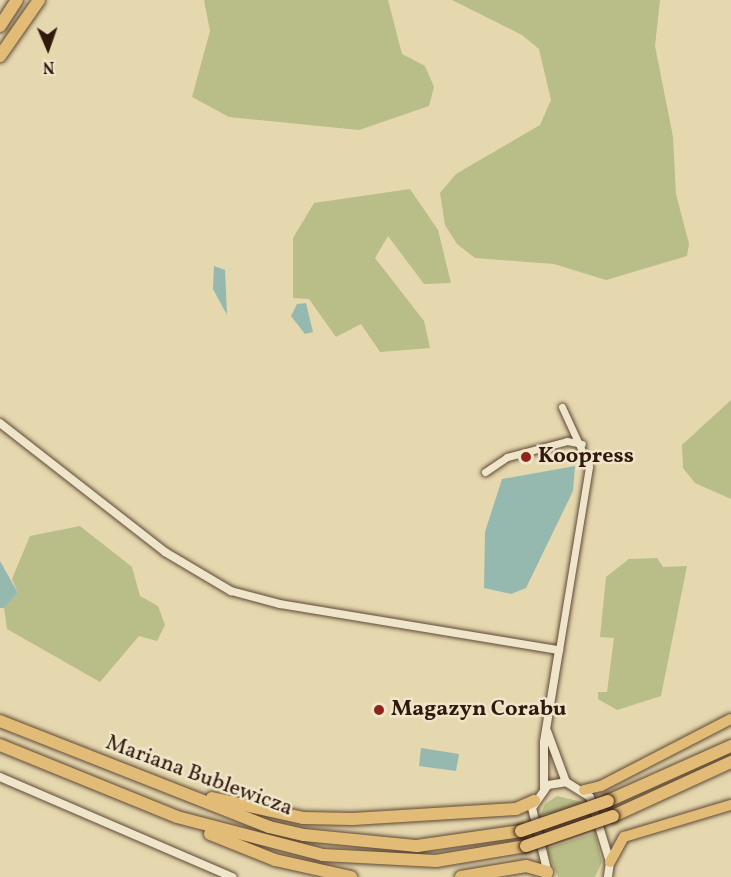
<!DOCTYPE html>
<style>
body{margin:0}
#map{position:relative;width:731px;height:877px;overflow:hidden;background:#e5d7ae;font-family:Vollkorn,serif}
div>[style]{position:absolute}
.green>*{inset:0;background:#b9bd87}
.water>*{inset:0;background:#96b9af}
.roads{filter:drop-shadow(0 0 2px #5e4834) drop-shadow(0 0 2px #5e4834)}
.minor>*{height:7px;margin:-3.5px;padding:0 3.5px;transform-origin:3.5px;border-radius:3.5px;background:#eee5ca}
.tertiary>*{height:8px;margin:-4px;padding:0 4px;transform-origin:4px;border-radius:4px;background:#eee5ca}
.primary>*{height:10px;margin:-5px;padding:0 5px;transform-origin:5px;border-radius:5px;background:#e2bc77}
.motorway>*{height:12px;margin:-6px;padding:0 6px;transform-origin:6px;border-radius:6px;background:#e2bc77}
.bridges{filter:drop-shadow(0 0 2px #31180c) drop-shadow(0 0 2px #31180c)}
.motorway-bridge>*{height:12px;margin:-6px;padding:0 6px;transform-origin:6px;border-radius:6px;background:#e2bc77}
.dots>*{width:16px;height:16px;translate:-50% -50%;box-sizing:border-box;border:3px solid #eee5ca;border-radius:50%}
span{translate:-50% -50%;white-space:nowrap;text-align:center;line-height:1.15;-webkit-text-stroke:5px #eee5ca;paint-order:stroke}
.poi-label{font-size:22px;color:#31180c;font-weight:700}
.left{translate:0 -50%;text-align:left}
.street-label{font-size:22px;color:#31180c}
.north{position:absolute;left:18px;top:18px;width:60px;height:60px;-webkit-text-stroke:4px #eee5ca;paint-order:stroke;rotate:178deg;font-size:16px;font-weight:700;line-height:24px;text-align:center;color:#31180c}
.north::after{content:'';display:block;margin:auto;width:21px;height:27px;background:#31180c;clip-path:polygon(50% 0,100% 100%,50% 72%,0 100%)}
</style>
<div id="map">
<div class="green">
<div style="clip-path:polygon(204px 0,388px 0,402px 54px,425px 66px,434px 87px,429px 106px,359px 130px,229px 117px,192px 97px,210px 31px)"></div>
<div style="clip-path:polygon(452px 0,660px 0,655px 46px,673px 137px,676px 194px,689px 244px,687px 256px,606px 280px,554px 264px,475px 258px,457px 244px,445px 225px,440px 193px,456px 174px,540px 125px,551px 100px,539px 49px,522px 35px)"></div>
<div style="clip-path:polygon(410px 189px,438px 230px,451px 283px,424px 284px,388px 236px,375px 258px,424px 321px,430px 348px,380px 352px,361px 324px,336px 337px,309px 299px,293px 298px,293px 238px,314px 203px)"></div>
<div style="clip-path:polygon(731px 400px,731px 499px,695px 483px,683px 468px,682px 445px)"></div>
<div style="clip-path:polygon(80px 526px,132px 567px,140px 596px,158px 606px,165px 625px,157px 641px,139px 636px,100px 682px,7px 629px,4px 608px,18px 593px,12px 579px,30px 536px)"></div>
<div style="clip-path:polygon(657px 558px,663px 567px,687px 566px,661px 696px,617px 710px,598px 699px,598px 692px,607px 692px,614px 638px,600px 637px,606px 577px,629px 559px)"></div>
<div style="clip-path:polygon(557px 796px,582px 802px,540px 816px,545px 804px)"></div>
<div style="clip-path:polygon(595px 833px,602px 862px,595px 877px,558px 877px,546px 849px)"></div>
</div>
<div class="water">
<div style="clip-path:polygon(214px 266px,225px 270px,227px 315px,213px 289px)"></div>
<div style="clip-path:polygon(306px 303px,313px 332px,305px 334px,291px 316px,297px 304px)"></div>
<div style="clip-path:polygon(575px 466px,573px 491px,526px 588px,511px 594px,484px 588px,485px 532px,502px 479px)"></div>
<div style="clip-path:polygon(0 561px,18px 593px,4px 608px,0 608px)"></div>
<div style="clip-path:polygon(421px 748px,459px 754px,456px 771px,419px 766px)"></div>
</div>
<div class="roads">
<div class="minor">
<div style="left:485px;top:472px;width:27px;rotate:-34deg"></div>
<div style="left:507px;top:457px;width:62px;rotate:-14.9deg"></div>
<div style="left:567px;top:441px;width:15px;rotate:11deg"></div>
<div style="left:559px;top:650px;width:186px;rotate:-80.7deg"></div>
<div style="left:589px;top:466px;width:65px;rotate:-114.6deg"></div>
</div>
<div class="tertiary">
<div style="left:0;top:423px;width:209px;rotate:38deg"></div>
<div style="left:165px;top:552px;width:77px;rotate:30.6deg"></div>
<div style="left:231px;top:591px;width:51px;rotate:14.9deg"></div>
<div style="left:280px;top:604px;width:283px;rotate:9.4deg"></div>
<div style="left:559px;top:650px;width:93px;rotate:99.3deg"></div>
<div style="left:544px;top:742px;width:46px;rotate:90deg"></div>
<div style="left:547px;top:731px;width:54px;rotate:69.6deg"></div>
<div style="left:0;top:777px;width:253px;rotate:23.3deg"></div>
<div style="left:548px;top:874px;width:68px;rotate:-103.6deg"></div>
<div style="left:532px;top:808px;width:28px;rotate:-55deg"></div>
<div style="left:548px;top:785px;width:18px;rotate:-9deg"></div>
<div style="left:566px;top:782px;width:28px;rotate:32deg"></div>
<div style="left:590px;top:797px;width:68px;rotate:72.9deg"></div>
<div style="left:610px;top:862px;width:15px;rotate:98deg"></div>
</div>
<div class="primary">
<div style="left:584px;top:790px;width:17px;rotate:-13deg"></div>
<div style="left:601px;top:786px;width:146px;rotate:-27.3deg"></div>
<div style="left:610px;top:862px;width:29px;rotate:-61deg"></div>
<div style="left:624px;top:837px;width:112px;rotate:-16.7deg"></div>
</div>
<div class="motorway">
<div style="left:0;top:26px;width:31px;rotate:-57deg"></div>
<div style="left:0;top:56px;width:68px;rotate:-55.1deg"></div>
<div style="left:0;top:721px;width:289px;rotate:21.5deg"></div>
<div style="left:269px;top:827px;width:36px;rotate:13deg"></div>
<div style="left:304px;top:835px;width:114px;rotate:5.6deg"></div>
<div style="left:417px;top:846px;width:105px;rotate:-8.2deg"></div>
<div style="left:0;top:745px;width:191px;rotate:22.1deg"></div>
<div style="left:177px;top:817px;width:151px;rotate:14.6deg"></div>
<div style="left:323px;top:855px;width:113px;rotate:3deg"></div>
<div style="left:436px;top:861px;width:91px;rotate:-9.5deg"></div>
<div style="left:212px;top:798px;width:93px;rotate:12.4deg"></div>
<div style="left:303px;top:818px;width:50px;rotate:1.1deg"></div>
<div style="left:353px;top:819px;width:163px;rotate:-3.5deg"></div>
<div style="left:516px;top:809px;width:20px;rotate:-24deg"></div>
<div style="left:608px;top:801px;width:135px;rotate:-24.1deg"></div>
<div style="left:613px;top:816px;width:130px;rotate:-24.6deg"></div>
<div style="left:210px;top:834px;width:70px;rotate:21.8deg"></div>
<div style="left:275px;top:860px;width:78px;rotate:12.6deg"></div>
<div style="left:461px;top:877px;width:66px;rotate:-9.6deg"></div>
<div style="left:526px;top:866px;width:22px;rotate:16deg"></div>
</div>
</div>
<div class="bridges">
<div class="motorway-bridge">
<div style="left:521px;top:831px;width:92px;rotate:-19deg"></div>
<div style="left:526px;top:846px;width:92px;rotate:-19deg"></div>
</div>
</div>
<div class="dots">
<div style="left:526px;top:457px;background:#8f2418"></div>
<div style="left:379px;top:710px;background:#8f2418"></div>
</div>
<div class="poi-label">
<span class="left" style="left:538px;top:457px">Koopress</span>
<span class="left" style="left:391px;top:710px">Magazyn Corabu</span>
</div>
<div class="street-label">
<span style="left:199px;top:776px;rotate:20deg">Mariana Bublewicza</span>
</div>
<div class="north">N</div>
</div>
